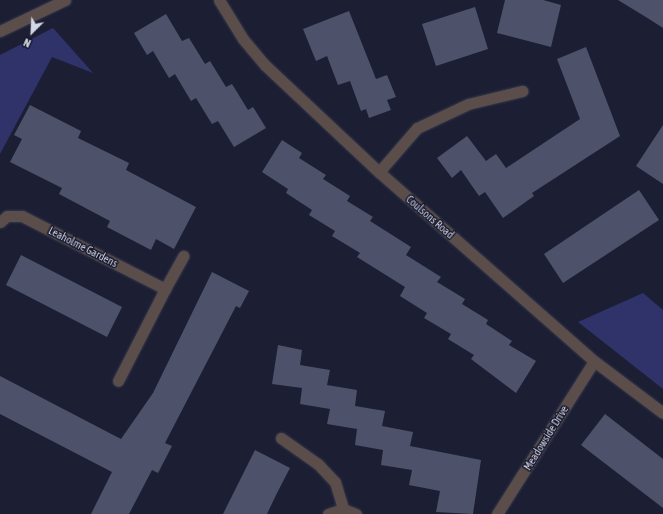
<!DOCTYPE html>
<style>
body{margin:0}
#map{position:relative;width:663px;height:514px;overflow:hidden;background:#1c1f34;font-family:"Asap Condensed",sans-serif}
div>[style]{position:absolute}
.green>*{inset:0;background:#2f336a}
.building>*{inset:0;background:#4d526a}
.roads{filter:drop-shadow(0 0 1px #36394d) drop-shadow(0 0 1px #36394d)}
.minor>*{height:11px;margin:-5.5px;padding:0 5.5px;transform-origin:5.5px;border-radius:5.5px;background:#5b4e4a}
span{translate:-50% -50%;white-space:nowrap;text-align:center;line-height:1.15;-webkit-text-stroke:3px #13152a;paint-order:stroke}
.street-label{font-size:11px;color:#d4d7e6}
.north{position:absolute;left:12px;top:12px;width:40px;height:40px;-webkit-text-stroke:3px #13152a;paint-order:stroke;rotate:204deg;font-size:11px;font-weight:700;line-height:16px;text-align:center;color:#d4d7e6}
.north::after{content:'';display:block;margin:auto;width:14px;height:18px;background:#d4d7e6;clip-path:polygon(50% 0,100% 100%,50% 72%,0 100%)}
</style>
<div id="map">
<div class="green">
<div style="clip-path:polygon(53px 28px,93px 73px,52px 57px,0 154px,0 55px)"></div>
<div style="clip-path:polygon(643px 293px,663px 310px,663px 389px,578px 322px)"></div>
</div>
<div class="building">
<div style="clip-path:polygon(505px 0,543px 0,561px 5px,551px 47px,497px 33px)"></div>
<div style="clip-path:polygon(618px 0,663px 0,663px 28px,649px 19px)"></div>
<div style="clip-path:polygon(475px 7px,488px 49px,436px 66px,422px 24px)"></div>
<div style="clip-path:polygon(349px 11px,376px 79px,387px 75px,396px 97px,387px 100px,391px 110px,369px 118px,366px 109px,361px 111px,350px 81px,338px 85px,327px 56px,316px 61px,303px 29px)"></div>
<div style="clip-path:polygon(166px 14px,182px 41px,189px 38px,205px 64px,210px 61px,226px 87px,232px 84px,248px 110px,253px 107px,266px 128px,234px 147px,218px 121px,212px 124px,196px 98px,191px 101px,175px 74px,169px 78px,153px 51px,147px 55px,134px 33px)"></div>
<div style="clip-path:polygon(586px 47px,620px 136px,532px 193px,534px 196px,503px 218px,485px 192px,479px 196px,461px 170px,452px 178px,437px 158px,467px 136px,486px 161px,496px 154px,506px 168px,580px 119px,557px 59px)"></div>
<div style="clip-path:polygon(30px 105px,81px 131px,78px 138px,129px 163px,126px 170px,196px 207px,174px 249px,156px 239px,151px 250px,107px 227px,110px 221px,59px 194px,62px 188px,10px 162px,22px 139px,14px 135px)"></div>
<div style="clip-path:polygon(663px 125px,663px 184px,636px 166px)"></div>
<div style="clip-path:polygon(282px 140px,302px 153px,299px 158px,326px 175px,323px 179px,350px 196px,347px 201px,373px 217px,370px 221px,411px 247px,406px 255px,441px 277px,437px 282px,465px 299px,462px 304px,488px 320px,486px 324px,512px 341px,509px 345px,536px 361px,516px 393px,471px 359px,474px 355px,448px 339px,451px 334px,424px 318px,427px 313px,400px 296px,405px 287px,357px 257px,360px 253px,332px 236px,335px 231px,309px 215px,312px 210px,286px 193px,288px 189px,262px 172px)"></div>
<div style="clip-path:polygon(639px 190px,659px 220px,563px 283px,544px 254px)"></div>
<div style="clip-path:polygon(21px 255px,122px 307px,107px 337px,6px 285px)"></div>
<div style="clip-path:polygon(212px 272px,249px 291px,240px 308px,236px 306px,165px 443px,172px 446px,158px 473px,152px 470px,129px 514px,91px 514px,112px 472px,0 414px,0 376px,121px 439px,153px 393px)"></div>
<div style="clip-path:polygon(278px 345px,302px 350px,300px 365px,330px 370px,327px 385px,357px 390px,355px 406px,385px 411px,382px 426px,413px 432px,410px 446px,481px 460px,473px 514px,436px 512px,440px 491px,409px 485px,412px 470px,381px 465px,383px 450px,355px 445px,357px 429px,327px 424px,330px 409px,300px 404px,302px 388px,272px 384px)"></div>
<div style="clip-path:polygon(605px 414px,663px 459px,663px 508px,581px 445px)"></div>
<div style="clip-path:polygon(255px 450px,290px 468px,276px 495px,267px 514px,223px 514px)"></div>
</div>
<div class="roads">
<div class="minor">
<div style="left:219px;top:0;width:46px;rotate:58.4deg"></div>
<div style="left:243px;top:39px;width:35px;rotate:50deg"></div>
<div style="left:266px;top:66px;width:155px;rotate:43.2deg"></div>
<div style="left:379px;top:172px;width:286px;rotate:41.3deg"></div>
<div style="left:594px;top:361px;width:86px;rotate:37deg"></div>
<div style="left:0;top:31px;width:72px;rotate:-25.5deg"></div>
<div style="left:379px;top:172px;width:58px;rotate:-49.2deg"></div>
<div style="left:417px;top:128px;width:56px;rotate:-25.2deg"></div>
<div style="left:468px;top:104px;width:56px;rotate:-13.5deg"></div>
<div style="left:0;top:222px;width:9px;rotate:-41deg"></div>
<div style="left:7px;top:216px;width:15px"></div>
<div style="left:22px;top:216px;width:161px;rotate:27deg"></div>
<div style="left:165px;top:289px;width:103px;rotate:117.1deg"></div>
<div style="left:165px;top:289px;width:38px;rotate:-61deg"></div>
<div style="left:281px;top:438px;width:45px;rotate:35.1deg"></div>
<div style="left:318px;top:464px;width:25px;rotate:47deg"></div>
<div style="left:335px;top:482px;width:28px;rotate:73deg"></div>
<div style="left:328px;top:514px;width:16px;rotate:-18deg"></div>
<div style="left:343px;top:509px;width:14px;rotate:21deg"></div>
<div style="left:497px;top:514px;width:181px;rotate:-57.6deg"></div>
</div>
</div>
<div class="street-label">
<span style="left:430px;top:217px;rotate:41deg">Coulsons Road</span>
<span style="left:83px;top:247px;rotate:27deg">Leaholme Gardens</span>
<span style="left:546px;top:438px;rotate:-58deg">Meadowside Drive</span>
</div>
<div class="north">N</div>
</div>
